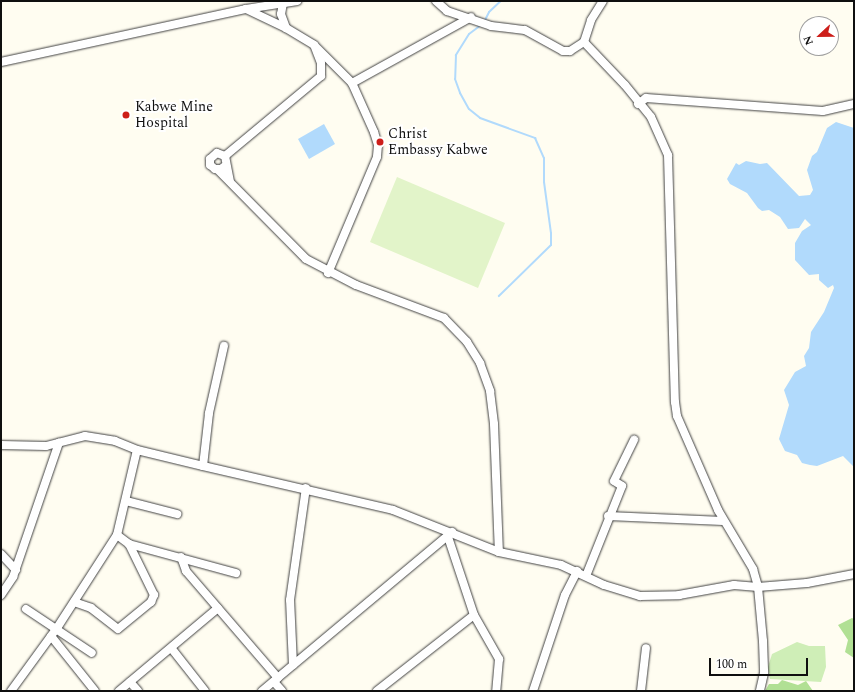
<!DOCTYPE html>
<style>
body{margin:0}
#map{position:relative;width:855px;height:692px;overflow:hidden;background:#fffdf1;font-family:Spectral,serif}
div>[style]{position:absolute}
.green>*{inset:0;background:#cfeeb7}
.forest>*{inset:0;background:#b1e094}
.pitch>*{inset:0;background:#e2f4c9}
.water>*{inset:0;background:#b1dafc}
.stream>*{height:2px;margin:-1px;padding:0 1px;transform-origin:1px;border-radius:1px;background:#b1dafc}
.roads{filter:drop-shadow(0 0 1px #424242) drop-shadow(0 0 1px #424242)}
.minor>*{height:8px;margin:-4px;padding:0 4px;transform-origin:4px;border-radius:4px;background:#fff}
.dots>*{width:11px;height:11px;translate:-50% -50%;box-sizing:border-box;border:2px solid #fff;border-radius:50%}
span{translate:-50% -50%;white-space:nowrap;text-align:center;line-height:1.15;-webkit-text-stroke:4px #fff;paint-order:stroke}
.poi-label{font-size:14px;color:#0f0f0f}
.left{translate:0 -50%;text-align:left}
.frame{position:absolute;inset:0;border:2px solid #0f0f0f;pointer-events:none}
.north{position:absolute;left:799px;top:16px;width:40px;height:40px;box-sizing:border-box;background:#fff;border:1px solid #9f9f9f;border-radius:50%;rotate:248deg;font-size:11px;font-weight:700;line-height:16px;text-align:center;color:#0f0f0f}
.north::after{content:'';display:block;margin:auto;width:14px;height:18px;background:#cd1e1a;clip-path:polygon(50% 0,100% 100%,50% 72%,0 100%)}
.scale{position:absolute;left:709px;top:658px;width:99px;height:18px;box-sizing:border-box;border:2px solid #0f0f0f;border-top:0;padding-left:5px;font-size:12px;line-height:14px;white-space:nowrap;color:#0f0f0f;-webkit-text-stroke:3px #fff;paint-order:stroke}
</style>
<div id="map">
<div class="green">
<div style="clip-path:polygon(797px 642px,809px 646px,825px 646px,826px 667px,821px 682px,770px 679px,768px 667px,772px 654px)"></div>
</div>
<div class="forest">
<div style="clip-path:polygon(852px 618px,854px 619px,854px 658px,845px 652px,848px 640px,838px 625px)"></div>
<div style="clip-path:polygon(782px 680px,798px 685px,806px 681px,813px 691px,765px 691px,769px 684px,778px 684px)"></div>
</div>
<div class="pitch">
<div style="clip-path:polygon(397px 177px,505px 223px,478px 288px,370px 242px)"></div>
</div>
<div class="water">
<div style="clip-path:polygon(836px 122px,854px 128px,854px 467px,843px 456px,817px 466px,810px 465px,802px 463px,797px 455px,785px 451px,779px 439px,789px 405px,784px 390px,795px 372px,806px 366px,804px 356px,809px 348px,811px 332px,824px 312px,834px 288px,833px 285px,828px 288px,819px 280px,819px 274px,809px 275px,795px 260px,795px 243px,802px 231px,811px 225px,805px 219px,799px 228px,788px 229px,780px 217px,769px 210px,762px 211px,758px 208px,747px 193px,730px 184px,727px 179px,736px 163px,739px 165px,746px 161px,760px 164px,767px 163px,799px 196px,810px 195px,813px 190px,807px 170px,812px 156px,817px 152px,827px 128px)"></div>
<div style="clip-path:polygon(324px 124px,335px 144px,309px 159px,298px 139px)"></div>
</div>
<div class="stream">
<div style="left:484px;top:22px;width:11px;rotate:-63deg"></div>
<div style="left:489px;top:12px;width:16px;rotate:-43deg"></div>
<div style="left:481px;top:25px;width:15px;rotate:143deg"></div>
<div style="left:469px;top:34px;width:25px;rotate:122deg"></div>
<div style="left:456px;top:55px;width:24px;rotate:92deg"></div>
<div style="left:455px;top:79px;width:15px;rotate:70deg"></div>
<div style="left:460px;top:93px;width:18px;rotate:61deg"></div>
<div style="left:469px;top:109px;width:14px;rotate:39deg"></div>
<div style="left:480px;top:118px;width:59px;rotate:20deg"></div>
<div style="left:535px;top:138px;width:22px;rotate:66deg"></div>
<div style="left:544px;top:158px;width:24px;rotate:90deg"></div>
<div style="left:544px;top:182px;width:51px;rotate:82.2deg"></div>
<div style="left:551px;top:233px;width:12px;rotate:90deg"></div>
<div style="left:551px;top:245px;width:73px;rotate:135.6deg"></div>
</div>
<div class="roads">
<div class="minor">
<div style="left:436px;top:1px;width:15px;rotate:42deg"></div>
<div style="left:447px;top:11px;width:46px;rotate:18.8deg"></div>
<div style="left:491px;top:26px;width:34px;rotate:7deg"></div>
<div style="left:525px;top:30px;width:43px;rotate:28.9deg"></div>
<div style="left:563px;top:51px;width:7px"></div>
<div style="left:570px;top:51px;width:17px;rotate:-33deg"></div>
<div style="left:584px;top:42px;width:23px;rotate:-72deg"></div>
<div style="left:591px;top:20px;width:22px;rotate:-58deg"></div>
<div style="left:283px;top:3px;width:11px;rotate:100deg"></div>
<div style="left:281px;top:14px;width:15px;rotate:70deg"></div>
<div style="left:246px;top:9px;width:44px;rotate:25.4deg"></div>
<div style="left:286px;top:28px;width:33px;rotate:31deg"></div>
<div style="left:314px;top:45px;width:54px;rotate:45deg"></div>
<div style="left:352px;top:83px;width:54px;rotate:65.8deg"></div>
<div style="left:374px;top:132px;width:14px;rotate:73deg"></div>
<div style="left:378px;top:145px;width:12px;rotate:95deg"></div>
<div style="left:377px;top:157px;width:126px;rotate:112.9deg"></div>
<div style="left:584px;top:42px;width:59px;rotate:46.4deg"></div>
<div style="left:625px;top:85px;width:41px;rotate:50.9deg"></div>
<div style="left:651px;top:117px;width:42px;rotate:65.9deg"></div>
<div style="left:668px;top:155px;width:247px;rotate:88.4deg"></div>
<div style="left:675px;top:402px;width:14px;rotate:82deg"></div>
<div style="left:677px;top:416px;width:103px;rotate:66.4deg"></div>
<div style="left:718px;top:510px;width:69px;rotate:59.3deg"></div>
<div style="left:753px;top:569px;width:19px;rotate:74deg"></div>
<div style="left:758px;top:587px;width:54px;rotate:84.7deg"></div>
<div style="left:763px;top:641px;width:32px;rotate:88deg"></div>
<div style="left:764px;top:673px;width:18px;rotate:103deg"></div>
<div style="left:1px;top:62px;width:251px;rotate:-12.2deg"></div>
<div style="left:246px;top:9px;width:52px;rotate:-8.9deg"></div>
<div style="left:352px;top:83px;width:136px;rotate:-29deg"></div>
<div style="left:638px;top:104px;width:10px;rotate:-37deg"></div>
<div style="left:646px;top:98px;width:177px;rotate:4.2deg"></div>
<div style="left:823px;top:111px;width:32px;rotate:-13deg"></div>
<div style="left:225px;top:156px;width:125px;rotate:-39.8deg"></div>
<div style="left:321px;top:76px;width:13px;rotate:-90deg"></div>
<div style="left:321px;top:63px;width:17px;rotate:-111deg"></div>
<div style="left:225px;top:166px;width:5px;rotate:143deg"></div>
<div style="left:221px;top:169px;width:6px;rotate:180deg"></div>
<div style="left:215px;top:169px;width:6px;rotate:-141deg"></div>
<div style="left:210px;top:165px;width:6px;rotate:-90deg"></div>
<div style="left:210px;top:159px;width:9px;rotate:-41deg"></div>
<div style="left:217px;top:153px;width:9px;rotate:21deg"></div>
<div style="left:225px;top:156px;width:25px;rotate:79deg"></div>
<div style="left:218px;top:170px;width:125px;rotate:45.3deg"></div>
<div style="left:306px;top:259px;width:56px;rotate:27.5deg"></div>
<div style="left:356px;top:285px;width:94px;rotate:20.6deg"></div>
<div style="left:444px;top:318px;width:33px;rotate:46deg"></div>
<div style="left:467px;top:342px;width:25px;rotate:58deg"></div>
<div style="left:480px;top:363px;width:30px;rotate:70deg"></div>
<div style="left:490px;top:391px;width:33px;rotate:83deg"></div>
<div style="left:494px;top:424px;width:128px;rotate:87.8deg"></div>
<div style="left:1px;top:445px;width:45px;rotate:1.3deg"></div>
<div style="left:46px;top:446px;width:40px;rotate:-14.4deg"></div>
<div style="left:85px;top:436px;width:30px;rotate:9deg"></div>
<div style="left:115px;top:441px;width:24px;rotate:22deg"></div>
<div style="left:137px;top:450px;width:68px;rotate:13.6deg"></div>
<div style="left:203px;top:466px;width:195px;rotate:13deg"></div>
<div style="left:393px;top:510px;width:114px;rotate:21.6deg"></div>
<div style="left:499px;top:552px;width:63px;rotate:11.8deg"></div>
<div style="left:561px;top:565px;width:47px;rotate:24.9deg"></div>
<div style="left:604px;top:585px;width:38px;rotate:17deg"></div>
<div style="left:640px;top:596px;width:39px;rotate:-1deg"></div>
<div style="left:679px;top:595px;width:56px;rotate:-10.3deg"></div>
<div style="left:734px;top:585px;width:24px;rotate:5deg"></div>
<div style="left:758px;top:587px;width:49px;rotate:-4.7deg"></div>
<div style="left:807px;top:583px;width:48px;rotate:-10.8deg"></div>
<div style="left:203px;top:466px;width:53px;rotate:-83.5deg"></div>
<div style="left:209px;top:413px;width:69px;rotate:-77.4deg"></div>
<div style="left:126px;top:501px;width:53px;rotate:14.3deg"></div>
<div style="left:608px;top:516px;width:115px;rotate:2.5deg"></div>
<div style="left:129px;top:544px;width:111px;rotate:15.2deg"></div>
<div style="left:1px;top:554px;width:22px;rotate:47deg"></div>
<div style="left:181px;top:557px;width:15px;rotate:70deg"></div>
<div style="left:186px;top:571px;width:141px;rotate:49.3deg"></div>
<div style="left:586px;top:576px;width:97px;rotate:-68.2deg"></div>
<div style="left:622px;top:486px;width:9px;rotate:-148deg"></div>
<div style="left:614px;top:481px;width:46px;rotate:-64deg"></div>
<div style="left:1px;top:595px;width:22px;rotate:-56deg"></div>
<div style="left:13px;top:577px;width:142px;rotate:-71.1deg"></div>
<div style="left:74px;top:602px;width:18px;rotate:19deg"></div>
<div style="left:91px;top:608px;width:34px;rotate:38deg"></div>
<div style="left:118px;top:629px;width:43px;rotate:-39.3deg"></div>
<div style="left:151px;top:602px;width:8px;rotate:-67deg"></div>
<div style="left:154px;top:595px;width:57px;rotate:-116.1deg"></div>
<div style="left:129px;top:544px;width:15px;rotate:-143deg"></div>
<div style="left:26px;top:609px;width:79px;rotate:33.7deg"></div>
<div style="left:474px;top:615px;width:51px;rotate:60.4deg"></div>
<div style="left:499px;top:659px;width:32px;rotate:95deg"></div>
<div style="left:51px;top:636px;width:70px;rotate:51.3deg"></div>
<div style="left:172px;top:649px;width:53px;rotate:51.8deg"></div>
<div style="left:293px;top:665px;width:65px;rotate:-92.6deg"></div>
<div style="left:290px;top:600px;width:113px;rotate:-81.9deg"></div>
<div style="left:130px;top:682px;width:12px;rotate:48deg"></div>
<div style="left:274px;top:682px;width:12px;rotate:48deg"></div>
<div style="left:11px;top:691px;width:78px;rotate:-53.9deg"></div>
<div style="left:57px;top:628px;width:111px;rotate:-57.2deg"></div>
<div style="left:117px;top:535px;width:87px;rotate:-76.8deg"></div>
<div style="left:119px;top:691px;width:129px;rotate:-40deg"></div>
<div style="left:262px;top:691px;width:248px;rotate:-39.9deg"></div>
<div style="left:377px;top:691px;width:123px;rotate:-38.1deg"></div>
<div style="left:474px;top:615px;width:82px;rotate:-108.4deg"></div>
<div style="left:533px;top:691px;width:101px;rotate:-71.6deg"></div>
<div style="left:565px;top:595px;width:27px;rotate:-63deg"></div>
<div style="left:641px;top:691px;width:43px;rotate:-83.4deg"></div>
</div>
</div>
<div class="dots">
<div style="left:126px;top:115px;background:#cd1e1a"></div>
<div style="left:380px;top:142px;background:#cd1e1a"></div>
</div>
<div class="poi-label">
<span class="left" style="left:135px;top:115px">Kabwe Mine<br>Hospital</span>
<span class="left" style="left:388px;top:142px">Christ<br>Embassy Kabwe</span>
</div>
<div class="frame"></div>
<div class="north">N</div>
<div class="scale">100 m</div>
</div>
